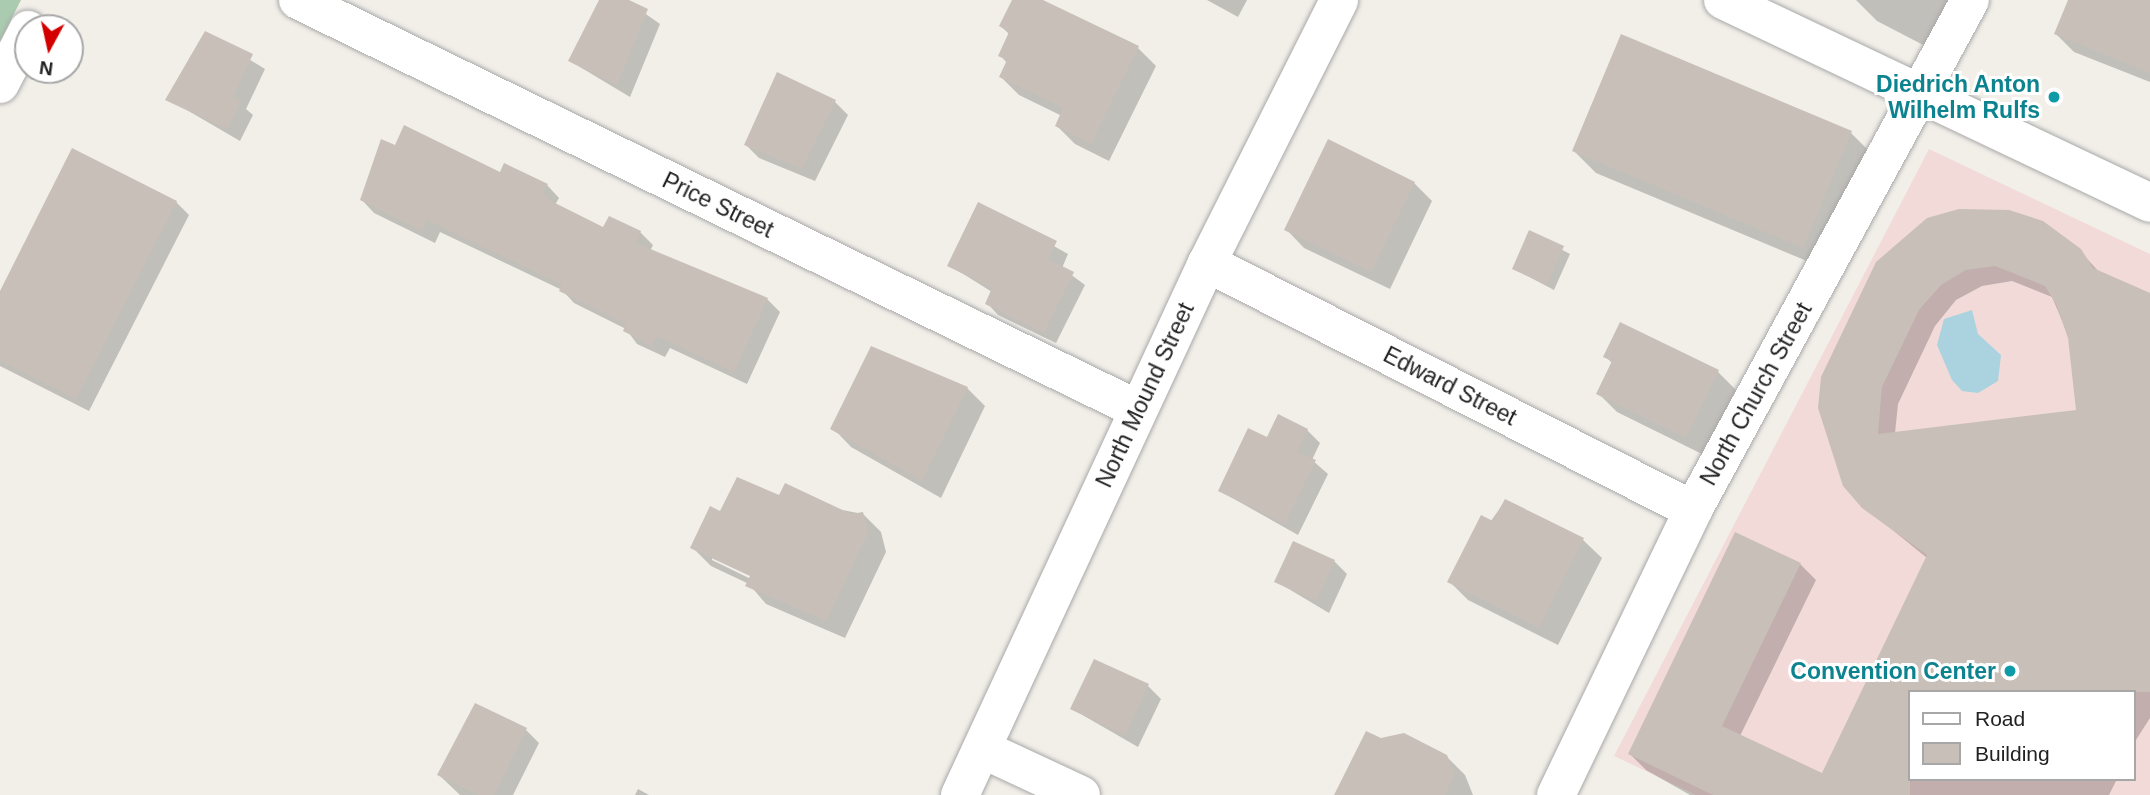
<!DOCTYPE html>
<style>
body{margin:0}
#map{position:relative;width:2150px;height:795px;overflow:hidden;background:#f2efe9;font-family:Helvetica,sans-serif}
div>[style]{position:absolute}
.commercial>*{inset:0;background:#f2dad9}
.cemetery>*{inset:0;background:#aacbaf}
.water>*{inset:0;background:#aad3df}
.shadow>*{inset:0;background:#0003}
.building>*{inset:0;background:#c7bfb8}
.roads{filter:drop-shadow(0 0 2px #a9a9a9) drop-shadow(0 0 2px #a9a9a9)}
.minor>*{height:38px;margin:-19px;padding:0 19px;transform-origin:19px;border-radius:19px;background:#fff}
.dots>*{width:19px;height:19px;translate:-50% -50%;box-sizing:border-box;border:4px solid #fff;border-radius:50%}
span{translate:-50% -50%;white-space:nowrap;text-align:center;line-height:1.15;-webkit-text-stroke:6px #fff;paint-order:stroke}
.culture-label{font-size:23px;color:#0d838f;font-weight:700}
.right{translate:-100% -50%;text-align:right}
.street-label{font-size:23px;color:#222}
.legend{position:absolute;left:1908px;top:690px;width:228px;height:91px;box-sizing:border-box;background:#fff;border:2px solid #a7a7a7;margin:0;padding:9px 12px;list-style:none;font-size:21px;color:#222}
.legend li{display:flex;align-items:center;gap:14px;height:35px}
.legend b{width:35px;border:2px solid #a7a7a7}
.north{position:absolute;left:14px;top:14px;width:70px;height:70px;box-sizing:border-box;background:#fff;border:2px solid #a7a7a7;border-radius:50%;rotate:188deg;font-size:19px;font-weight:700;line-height:28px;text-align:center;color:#222}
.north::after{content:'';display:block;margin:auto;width:24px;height:32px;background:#d40000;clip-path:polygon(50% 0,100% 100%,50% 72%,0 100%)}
</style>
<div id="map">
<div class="commercial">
<div style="clip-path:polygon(evenodd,1929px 149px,2150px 254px,2150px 795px,1696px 795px,1614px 756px,1929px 149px,1910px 692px,2134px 692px,2134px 779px,1910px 779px,1910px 692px)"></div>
</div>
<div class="cemetery">
<div style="clip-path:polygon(0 0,21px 0,0 41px)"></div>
</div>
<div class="water">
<div style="clip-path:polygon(1972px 310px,1978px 334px,2001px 355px,1998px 381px,1978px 393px,1962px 391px,1952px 380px,1937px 345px,1944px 319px)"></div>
</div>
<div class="shadow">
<div style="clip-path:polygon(601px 0,626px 0,660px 24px,630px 97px,570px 61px)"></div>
<div style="clip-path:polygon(1014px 0,1039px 0,1138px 48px,1156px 66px,1109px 161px,1075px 144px,1057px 126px,1062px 116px,1019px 95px,1001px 77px,1007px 63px,1000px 55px,1010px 35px,1001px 26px)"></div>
<div style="clip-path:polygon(1207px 0,1247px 0,1238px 17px)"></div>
<div style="clip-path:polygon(1856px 0,1954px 0,1929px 48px,1877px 21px)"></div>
<div style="clip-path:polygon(2069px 0,2150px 0,2150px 82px,2074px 52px,2056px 34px)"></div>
<div style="clip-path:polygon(206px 33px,265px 69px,246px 109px,253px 115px,240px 141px,168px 99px)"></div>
<div style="clip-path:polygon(835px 102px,848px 115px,815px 181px,759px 158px,746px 145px)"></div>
<div style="clip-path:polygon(1851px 133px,1873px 155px,1826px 269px,1596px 173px,1574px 151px)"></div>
<div style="clip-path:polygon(395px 148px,547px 185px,559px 198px,555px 205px,604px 229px,640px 232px,653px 245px,650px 251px,767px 299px,780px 312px,747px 384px,670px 348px,665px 357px,637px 344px,626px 329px,574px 303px,562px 290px,440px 232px,435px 243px,374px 213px,362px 200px)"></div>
<div style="clip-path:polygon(1414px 183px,1432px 201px,1390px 289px,1304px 248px,1286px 229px)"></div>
<div style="clip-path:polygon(176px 202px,189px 215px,89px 411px,0 366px,0 295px)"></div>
<div style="clip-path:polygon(979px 204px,1068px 254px,1062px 268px,1085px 285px,1056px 343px,998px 315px,987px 303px,992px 292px,949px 265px)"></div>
<div style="clip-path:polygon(1530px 233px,1570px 254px,1554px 290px,1514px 269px)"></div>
<div style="clip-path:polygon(evenodd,2080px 251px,2100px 273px,2150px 295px,2150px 718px,2134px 743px,2134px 692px,1910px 692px,1910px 779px,2117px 779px,2109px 795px,1690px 795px,1646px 770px,1630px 754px,1800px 564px,1816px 580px,1740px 736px,1822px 775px,1927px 558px,1863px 506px,1878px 263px,2080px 251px,2012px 281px,2052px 297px,2069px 337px,2078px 411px,1895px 433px,1898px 404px,1935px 326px,1956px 300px,1982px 286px,2012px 281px)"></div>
<div style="clip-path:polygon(1605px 356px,1718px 372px,1736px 390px,1704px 455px,1617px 412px,1598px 393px,1613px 364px)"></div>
<div style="clip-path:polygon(967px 388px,985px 406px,941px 498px,851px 447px,833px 428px)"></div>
<div style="clip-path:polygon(1307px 430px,1320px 443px,1312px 460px,1328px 474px,1298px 535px,1220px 491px,1268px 439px)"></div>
<div style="clip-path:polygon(evenodd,780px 498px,863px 514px,881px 532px,886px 552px,845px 638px,766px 604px,749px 584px,711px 566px,693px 548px,721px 513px,780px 498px,712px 556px,759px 579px,757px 582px,712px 560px,712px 556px)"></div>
<div style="clip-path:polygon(1505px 501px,1583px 540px,1602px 558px,1558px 645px,1468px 600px,1449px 581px)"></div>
<div style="clip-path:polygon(1334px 561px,1347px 574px,1329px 613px,1277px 582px)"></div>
<div style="clip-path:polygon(1148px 686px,1161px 699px,1138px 747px,1072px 709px)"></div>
<div style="clip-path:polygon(526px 730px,539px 743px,513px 795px,460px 795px,439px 775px)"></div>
<div style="clip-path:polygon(1380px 740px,1446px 756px,1465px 775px,1473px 795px,1336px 795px)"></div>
<div style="clip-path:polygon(638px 789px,649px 795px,635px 795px)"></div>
</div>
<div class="building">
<div style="clip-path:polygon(599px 0,629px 0,648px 9px,617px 85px,568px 61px)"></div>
<div style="clip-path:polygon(1012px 0,1043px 0,1139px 46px,1091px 144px,1055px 126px,1063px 108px,999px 77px,1007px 60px,998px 56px,1009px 32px,999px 26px)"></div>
<div style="clip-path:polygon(2068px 0,2150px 0,2150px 73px,2054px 34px)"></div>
<div style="clip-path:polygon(205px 31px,253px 54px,233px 97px,241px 101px,227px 129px,165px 100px)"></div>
<div style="clip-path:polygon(1621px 34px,1852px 131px,1803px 248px,1572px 151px)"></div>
<div style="clip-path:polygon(777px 72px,836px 100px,802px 169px,744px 145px)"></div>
<div style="clip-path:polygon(404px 125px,500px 172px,504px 163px,548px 184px,543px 193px,549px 200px,603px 227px,609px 216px,641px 231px,636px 243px,768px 298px,734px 372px,657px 336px,652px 346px,623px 331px,626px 324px,559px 291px,562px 285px,427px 220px,422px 231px,360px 200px,381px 139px,395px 145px)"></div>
<div style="clip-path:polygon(1328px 139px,1415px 182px,1371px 272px,1284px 230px)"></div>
<div style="clip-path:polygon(72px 148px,177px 201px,76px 399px,0 361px,0 291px)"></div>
<div style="clip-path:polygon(978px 202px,1057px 241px,1048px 259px,1074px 272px,1044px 333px,985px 304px,992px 288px,947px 266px)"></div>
<div style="clip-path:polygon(evenodd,1959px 209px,2009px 210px,2043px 221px,2081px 249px,2093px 268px,2150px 293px,2150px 692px,1910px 692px,1910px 795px,1713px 795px,1628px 754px,1735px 532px,1801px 563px,1722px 726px,1822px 773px,1927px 555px,1862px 508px,1843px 486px,1818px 408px,1821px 377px,1876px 262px,1927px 218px,1959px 209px,1995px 266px,2045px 286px,2056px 304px,2068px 338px,2076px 410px,1878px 434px,1882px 387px,1919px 310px,1941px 285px,1966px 270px,1995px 266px)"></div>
<div style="clip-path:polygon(1529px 230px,1564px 246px,1547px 285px,1512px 269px)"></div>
<div style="clip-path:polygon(1620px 322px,1719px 370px,1686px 438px,1596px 394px,1612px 361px,1603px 357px)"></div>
<div style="clip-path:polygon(871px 346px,968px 387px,922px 481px,830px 429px)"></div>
<div style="clip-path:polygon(1278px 414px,1308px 429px,1297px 452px,1316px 460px,1285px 524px,1218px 491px,1248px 428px,1267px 437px)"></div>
<div style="clip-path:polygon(737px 477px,779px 495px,785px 483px,851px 514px,863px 512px,868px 533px,826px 621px,745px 586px,750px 576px,690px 548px,710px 506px,720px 511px)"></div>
<div style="clip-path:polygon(1505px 499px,1584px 538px,1539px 628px,1447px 582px,1481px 515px,1493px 521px)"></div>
<div style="clip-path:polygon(1293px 541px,1335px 560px,1316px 601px,1274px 582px)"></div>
<div style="clip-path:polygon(1094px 659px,1149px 684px,1125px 735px,1070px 709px)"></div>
<div style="clip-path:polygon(475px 703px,527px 728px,494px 795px,478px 795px,437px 775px)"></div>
<div style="clip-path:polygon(1366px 731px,1381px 738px,1404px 733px,1447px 755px,1455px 775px,1445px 795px,1334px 795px)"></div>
</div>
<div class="roads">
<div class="minor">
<div style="left:298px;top:0;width:933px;rotate:25.99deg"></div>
<div style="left:1723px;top:0;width:473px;rotate:25.4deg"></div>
<div style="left:0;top:84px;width:61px;rotate:-62.6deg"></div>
<div style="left:1207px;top:263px;width:545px;rotate:26.94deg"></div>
<div style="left:982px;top:749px;width:109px;rotate:24.9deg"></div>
<div style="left:960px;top:795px;width:587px;rotate:-65.1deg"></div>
<div style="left:1207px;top:263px;width:294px;rotate:-63.3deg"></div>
<div style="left:1556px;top:795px;width:316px;rotate:-64.3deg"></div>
<div style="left:1693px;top:510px;width:580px;rotate:-61.49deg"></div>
</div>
</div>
<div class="dots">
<div style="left:2054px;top:97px;background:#0f9aa8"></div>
<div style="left:2010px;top:671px;background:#0f9aa8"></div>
</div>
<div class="culture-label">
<span class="right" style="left:2040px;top:97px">Diedrich Anton<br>Wilhelm Rulfs</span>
<span class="right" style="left:1996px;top:671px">Convention Center</span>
</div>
<div class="street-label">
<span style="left:718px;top:205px;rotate:26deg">Price Street</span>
<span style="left:1450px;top:386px;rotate:27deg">Edward Street</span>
<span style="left:1756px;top:394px;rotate:-61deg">North Church Street</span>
<span style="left:1145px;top:395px;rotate:-65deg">North Mound Street</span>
</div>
<ul class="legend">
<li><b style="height:9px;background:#fff"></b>Road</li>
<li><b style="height:19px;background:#c7bfb8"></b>Building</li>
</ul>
<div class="north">N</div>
</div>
